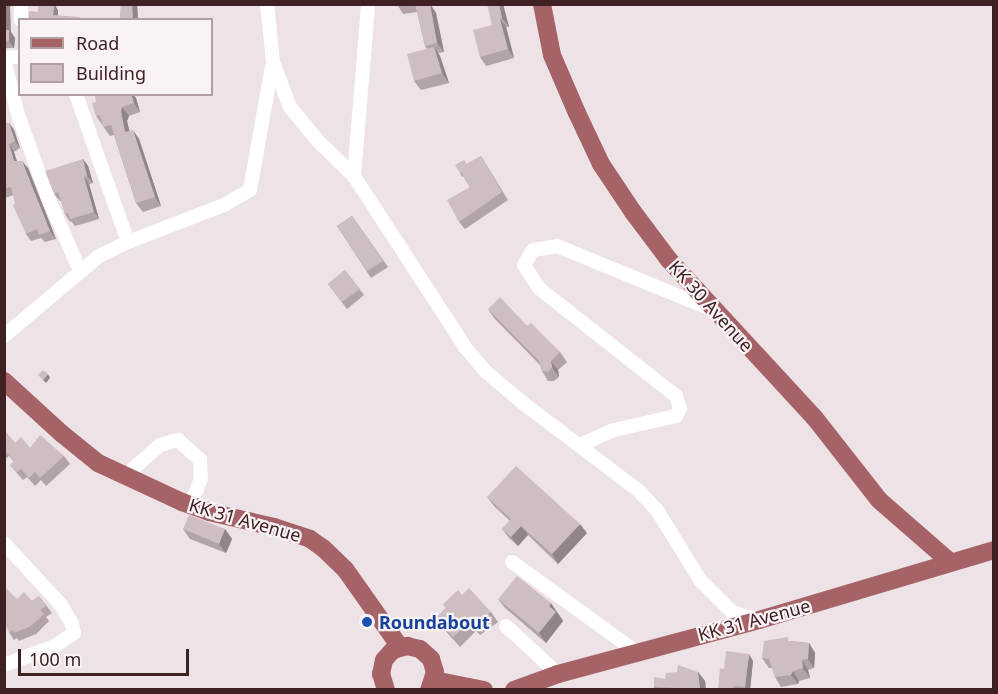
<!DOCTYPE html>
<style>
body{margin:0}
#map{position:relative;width:998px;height:694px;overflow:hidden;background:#ede2e5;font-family:"Noto Sans",sans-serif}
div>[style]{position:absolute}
.minor>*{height:14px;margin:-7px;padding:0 7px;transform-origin:7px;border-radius:7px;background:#fff}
.major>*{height:18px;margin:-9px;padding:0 9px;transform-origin:9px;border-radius:9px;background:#a66367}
.wall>*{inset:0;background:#b1a3a7}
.shaded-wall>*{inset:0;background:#908588}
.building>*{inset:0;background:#cebec2}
.dots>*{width:16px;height:16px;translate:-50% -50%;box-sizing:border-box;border:3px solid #f9f3f5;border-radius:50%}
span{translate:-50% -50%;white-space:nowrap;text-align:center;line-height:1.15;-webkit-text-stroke:4.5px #f9f3f5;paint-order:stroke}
.street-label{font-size:18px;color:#402123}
.transit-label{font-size:18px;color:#164399;font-weight:700}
.left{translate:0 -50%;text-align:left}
.frame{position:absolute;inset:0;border:6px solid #402123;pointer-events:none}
.legend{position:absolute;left:18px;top:18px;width:195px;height:78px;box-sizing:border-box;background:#f9f3f5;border:2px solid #af9fa1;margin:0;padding:8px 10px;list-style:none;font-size:18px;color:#402123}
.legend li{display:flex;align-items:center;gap:12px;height:30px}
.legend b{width:30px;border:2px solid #af9fa1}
.scale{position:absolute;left:18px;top:649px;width:171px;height:27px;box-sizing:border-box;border:3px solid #402123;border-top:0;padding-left:8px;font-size:18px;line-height:21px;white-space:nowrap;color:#402123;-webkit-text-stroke:4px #f9f3f5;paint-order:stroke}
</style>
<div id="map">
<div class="minor">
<div style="left:21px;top:4px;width:16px;rotate:90deg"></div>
<div style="left:267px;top:4px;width:58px;rotate:84.1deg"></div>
<div style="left:273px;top:62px;width:48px;rotate:69.3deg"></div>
<div style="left:290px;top:107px;width:44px;rotate:50.5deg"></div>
<div style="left:318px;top:141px;width:50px;rotate:44.2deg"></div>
<div style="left:354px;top:176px;width:204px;rotate:57deg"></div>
<div style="left:465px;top:347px;width:31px;rotate:50deg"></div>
<div style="left:485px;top:371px;width:50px;rotate:40.1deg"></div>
<div style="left:523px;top:403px;width:146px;rotate:37.2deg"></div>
<div style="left:639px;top:491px;width:26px;rotate:47deg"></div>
<div style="left:657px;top:510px;width:82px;rotate:58.4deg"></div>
<div style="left:700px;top:580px;width:45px;rotate:45deg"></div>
<div style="left:732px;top:612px;width:26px;rotate:18deg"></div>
<div style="left:4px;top:58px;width:16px;rotate:-4deg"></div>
<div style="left:4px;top:61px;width:59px;rotate:75.3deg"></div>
<div style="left:19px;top:118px;width:82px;rotate:70deg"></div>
<div style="left:47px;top:195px;width:83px;rotate:66.5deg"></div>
<div style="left:354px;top:176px;width:173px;rotate:-85.3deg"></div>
<div style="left:128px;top:242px;width:103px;rotate:-21.1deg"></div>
<div style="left:224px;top:205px;width:30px;rotate:-30deg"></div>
<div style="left:250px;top:190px;width:126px;rotate:-79.9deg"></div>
<div style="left:4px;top:336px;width:124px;rotate:-40.1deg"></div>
<div style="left:99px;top:256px;width:32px;rotate:-26deg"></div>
<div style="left:128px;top:242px;width:157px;rotate:-109.4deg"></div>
<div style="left:580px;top:445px;width:37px;rotate:-24deg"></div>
<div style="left:614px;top:430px;width:64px;rotate:-12.7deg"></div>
<div style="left:676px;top:416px;width:8px;rotate:-60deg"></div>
<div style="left:680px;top:409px;width:14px;rotate:-107deg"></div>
<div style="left:676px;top:396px;width:174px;rotate:-141.8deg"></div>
<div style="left:539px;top:288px;width:27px;rotate:-123deg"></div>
<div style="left:524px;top:265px;width:17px;rotate:-59deg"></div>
<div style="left:533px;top:250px;width:24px;rotate:-9deg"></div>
<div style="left:557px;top:246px;width:169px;rotate:22.3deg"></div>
<div style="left:125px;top:476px;width:47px;rotate:-41.5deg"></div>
<div style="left:160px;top:445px;width:19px;rotate:-16deg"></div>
<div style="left:178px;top:440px;width:30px;rotate:42deg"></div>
<div style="left:200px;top:460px;width:18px;rotate:87deg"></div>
<div style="left:201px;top:478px;width:30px;rotate:110deg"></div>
<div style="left:4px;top:543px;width:84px;rotate:47.4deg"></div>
<div style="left:61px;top:605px;width:22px;rotate:60deg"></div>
<div style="left:72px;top:624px;width:9px;rotate:77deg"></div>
<div style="left:74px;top:633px;width:23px;rotate:146deg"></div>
<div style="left:55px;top:646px;width:54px;rotate:159.6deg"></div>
<div style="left:512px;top:562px;width:152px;rotate:35.9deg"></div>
<div style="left:506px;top:626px;width:71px;rotate:42.7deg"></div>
</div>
<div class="major">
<div style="left:542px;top:4px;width:52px;rotate:78.9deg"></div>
<div style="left:552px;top:55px;width:63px;rotate:66.7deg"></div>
<div style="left:577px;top:113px;width:56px;rotate:64.8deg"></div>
<div style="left:601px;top:164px;width:58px;rotate:56.3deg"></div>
<div style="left:633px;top:212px;width:60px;rotate:53.1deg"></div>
<div style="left:669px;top:260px;width:214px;rotate:47.3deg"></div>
<div style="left:814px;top:417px;width:105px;rotate:51.9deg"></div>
<div style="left:879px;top:500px;width:94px;rotate:41.1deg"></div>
<div style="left:4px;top:381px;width:77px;rotate:42.4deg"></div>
<div style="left:61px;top:433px;width:48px;rotate:39deg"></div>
<div style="left:98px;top:463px;width:93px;rotate:24.9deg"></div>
<div style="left:182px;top:502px;width:29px;rotate:20deg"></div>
<div style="left:209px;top:512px;width:67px;rotate:13deg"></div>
<div style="left:274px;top:527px;width:38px;rotate:18deg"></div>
<div style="left:310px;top:539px;width:16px;rotate:35deg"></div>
<div style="left:323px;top:548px;width:30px;rotate:44deg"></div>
<div style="left:345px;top:569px;width:95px;rotate:54.8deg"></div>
<div style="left:434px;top:680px;width:51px;rotate:11.3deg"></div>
<div style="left:386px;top:690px;width:17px;rotate:-107deg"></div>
<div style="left:381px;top:674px;width:14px;rotate:-78deg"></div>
<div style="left:384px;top:660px;width:13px;rotate:-48deg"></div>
<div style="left:393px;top:650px;width:15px;rotate:-16deg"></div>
<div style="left:407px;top:646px;width:13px;rotate:13deg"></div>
<div style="left:420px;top:649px;width:15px;rotate:42deg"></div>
<div style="left:431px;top:659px;width:14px;rotate:73deg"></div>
<div style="left:435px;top:672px;width:19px;rotate:108deg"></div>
<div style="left:514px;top:690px;width:47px;rotate:-20deg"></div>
<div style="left:558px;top:674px;width:208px;rotate:-15deg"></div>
<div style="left:759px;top:620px;width:245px;rotate:-16.6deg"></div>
</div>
<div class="wall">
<div style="clip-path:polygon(4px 4px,11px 32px,15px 38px,14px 48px,4px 48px)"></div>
<div style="clip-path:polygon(111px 4px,137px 4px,138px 20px,120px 20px,121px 6px,112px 6px)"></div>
<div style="clip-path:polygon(397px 4px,430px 4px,436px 13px,444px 52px,438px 53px,440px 56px,449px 83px,421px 90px,414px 81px,427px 49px,425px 46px,417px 12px,403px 14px)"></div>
<div style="clip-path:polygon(503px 4px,509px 27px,506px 27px,514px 58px,486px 66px,480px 57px,492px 25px)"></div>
<div style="clip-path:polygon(136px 98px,140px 112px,129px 116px,127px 121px,129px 131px,139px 139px,161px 206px,143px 212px,136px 203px,114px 135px,110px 136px,96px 116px,96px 102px)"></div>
<div style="clip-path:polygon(9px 123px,14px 130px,20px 148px,14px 152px,17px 161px,28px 168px,56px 239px,45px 242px,41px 238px,31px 241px,26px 234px,13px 195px,5px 198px,4px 196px,4px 124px)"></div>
<div style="clip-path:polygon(481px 156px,508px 200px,465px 229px,459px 222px,470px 187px,463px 176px,462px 177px,460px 173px,467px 164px)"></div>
<div style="clip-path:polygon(83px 159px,88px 166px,93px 183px,89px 184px,99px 219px,75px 226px,71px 221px,70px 222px,65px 214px,61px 201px,60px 201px,54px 194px)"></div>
<div style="clip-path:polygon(352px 216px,388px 267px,371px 278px,337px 226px)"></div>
<div style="clip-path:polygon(345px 270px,364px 295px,347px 309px,328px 284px)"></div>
<div style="clip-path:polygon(488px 309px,527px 326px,560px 352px,567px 362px,558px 370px,559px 377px,554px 381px,548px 381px,542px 371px,540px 365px,494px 318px)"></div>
<div style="clip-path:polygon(4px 430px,15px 443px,30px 448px,64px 456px,70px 464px,46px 486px,41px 480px,35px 486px,27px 477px,23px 480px,10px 465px,14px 462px,9px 456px,4px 460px)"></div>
<div style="clip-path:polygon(487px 497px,587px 533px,558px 564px,528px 535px,518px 546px,509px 538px,502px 529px,510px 521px,494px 506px)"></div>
<div style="clip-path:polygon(183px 529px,225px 529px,232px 539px,226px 553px,190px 539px)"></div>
<div style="clip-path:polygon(462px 595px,491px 612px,498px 622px,480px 635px,476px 631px,460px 647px,442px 627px,436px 618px,446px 608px,443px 604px)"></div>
<div style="clip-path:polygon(39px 596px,52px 613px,46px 617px,49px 621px,36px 634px,19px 641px,17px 638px,14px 640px,9px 632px,17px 599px,32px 601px)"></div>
<div style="clip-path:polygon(498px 599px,558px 613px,563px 621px,546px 643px,505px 608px)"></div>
<div style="clip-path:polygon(791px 641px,809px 643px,815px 653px,814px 668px,808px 670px,810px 678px,799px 681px,798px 684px,781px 687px,775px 677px,772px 668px,769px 668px,762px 658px)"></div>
<div style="clip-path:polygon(753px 661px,750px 690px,719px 690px,718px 689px,724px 669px)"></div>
<div style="clip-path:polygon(698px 672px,705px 681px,706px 690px,656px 690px,654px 687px,665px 679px)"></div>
</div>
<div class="shaded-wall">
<div style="clip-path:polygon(5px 4px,10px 4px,11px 32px,15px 38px,14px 48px,9px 41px,5px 30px)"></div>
<div style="clip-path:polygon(54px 4px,58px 10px,58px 20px,53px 15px)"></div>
<div style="clip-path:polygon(132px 4px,137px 4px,138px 20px,133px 20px)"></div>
<div style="clip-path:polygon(430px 4px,436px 13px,444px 52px,437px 43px)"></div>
<div style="clip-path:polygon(499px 4px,503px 4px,509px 27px,502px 18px)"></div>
<div style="clip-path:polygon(500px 19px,506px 27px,514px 58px,508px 49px)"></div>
<div style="clip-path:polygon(434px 47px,440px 56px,449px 83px,442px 73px)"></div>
<div style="clip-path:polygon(131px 94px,133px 94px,136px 98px,140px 112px,134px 103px)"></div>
<div style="clip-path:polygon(122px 107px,129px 116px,127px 121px,132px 141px,125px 132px,121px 111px)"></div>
<div style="clip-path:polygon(9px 123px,14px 130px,20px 148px,15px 141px)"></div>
<div style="clip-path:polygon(133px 130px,139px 139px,161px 206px,155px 197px)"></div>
<div style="clip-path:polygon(9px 144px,14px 152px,19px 169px,14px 161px)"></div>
<div style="clip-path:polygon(83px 159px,88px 166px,93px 183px,87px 176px)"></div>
<div style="clip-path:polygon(22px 161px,28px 168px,56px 239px,50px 231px)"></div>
<div style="clip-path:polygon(84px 177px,89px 184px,99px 219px,94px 212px)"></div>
<div style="clip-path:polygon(551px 361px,558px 370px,559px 377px,552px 367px)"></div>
<div style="clip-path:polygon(48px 374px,50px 378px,46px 383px,43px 380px)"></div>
<div style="clip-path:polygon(580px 524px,587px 533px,558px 564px,552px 554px)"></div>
<div style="clip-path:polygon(521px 526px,528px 535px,518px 546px,511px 537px)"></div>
<div style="clip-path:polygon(225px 529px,232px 539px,226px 553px,219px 544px)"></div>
<div style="clip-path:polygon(551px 603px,563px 621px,546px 643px,539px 633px,549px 606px)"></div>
<div style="clip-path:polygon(809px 643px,815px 653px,814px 668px,808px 659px)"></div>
<div style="clip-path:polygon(749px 654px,753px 661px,750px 690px,747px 690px,745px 687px)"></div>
<div style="clip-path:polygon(802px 660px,808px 670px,810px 678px,803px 668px)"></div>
<div style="clip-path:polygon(793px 671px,799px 681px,798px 684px,791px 675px)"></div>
<div style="clip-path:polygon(698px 672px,705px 681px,706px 690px,700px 690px)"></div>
</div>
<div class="building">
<div style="clip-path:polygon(4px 4px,5px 30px,9px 30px,9px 41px,4px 40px)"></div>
<div style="clip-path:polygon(38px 4px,54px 4px,53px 15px,80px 17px,79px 20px,29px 20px,29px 11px,38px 12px)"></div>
<div style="clip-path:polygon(121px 4px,132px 4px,133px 20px,120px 20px)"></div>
<div style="clip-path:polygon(415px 4px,430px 4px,437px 43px,425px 46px)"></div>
<div style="clip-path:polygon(487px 4px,499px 4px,502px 18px,500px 19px,508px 49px,480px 57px,473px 30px,492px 25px)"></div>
<div style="clip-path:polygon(434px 47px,442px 73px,414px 81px,407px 54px)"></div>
<div style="clip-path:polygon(103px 94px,131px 94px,134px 103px,122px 107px,121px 111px,125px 132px,133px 130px,155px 197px,136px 203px,111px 125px,103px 127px,100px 115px,96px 116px,92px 103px,96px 102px,95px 96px)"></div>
<div style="clip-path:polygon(9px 123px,15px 141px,9px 144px,14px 161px,22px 161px,50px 231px,39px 235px,37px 229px,26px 234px,13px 205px,15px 204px,11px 187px,4px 189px,4px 124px)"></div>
<div style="clip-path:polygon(481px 156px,502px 192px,459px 222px,447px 200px,470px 187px,459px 169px)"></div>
<div style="clip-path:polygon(83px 159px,87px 176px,84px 177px,94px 212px,70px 219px,68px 213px,65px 214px,58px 192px,54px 194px,45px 171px)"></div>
<div style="clip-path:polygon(464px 160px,467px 164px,459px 169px,461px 172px,460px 173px,455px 165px)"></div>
<div style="clip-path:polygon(352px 216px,383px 261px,367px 271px,337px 226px)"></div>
<div style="clip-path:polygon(345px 270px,360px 289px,342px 302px,328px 284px)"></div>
<div style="clip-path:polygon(500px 297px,527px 326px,531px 323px,560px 352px,551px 361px,552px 367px,548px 372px,542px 371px,539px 361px,488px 309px)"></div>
<div style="clip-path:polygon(43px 370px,48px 374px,43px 380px,38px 375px)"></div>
<div style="clip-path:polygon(4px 430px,15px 443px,21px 437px,30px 448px,40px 435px,64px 456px,40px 478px,35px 472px,29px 478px,21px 469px,17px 472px,10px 465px,14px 461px,4px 450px)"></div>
<div style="clip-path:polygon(516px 466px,580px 524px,552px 554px,521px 526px,511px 537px,502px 529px,511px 519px,487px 497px)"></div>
<div style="clip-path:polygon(189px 515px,225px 529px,219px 544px,183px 529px)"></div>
<div style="clip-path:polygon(517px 576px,551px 603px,549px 606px,556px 612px,539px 633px,498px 599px)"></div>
<div style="clip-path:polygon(4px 586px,17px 599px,24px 592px,32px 601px,39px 596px,46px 606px,40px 610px,44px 614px,31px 626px,14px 633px,13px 630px,9px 632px,4px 622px)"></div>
<div style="clip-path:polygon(469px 588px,491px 612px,473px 626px,470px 622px,453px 637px,436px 618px,446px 608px,443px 604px,458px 590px,462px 595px)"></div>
<div style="clip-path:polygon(788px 637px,788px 641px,809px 643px,808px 659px,802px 660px,803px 668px,793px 671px,791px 675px,775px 677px,769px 659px,762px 658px,764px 641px)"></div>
<div style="clip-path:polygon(726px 651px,749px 654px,745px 687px,734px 686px,733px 690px,718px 689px,720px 668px,724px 669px)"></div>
<div style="clip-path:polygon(678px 665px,698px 672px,700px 689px,654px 687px,654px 677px,665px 679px,666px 673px,677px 672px)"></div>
</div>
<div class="dots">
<div style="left:367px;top:622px;background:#1a4fb4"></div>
</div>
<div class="street-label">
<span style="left:711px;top:306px;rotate:48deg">KK 30 Avenue</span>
<span style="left:245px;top:520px;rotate:16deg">KK 31 Avenue</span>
<span style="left:754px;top:620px;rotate:-15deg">KK 31 Avenue</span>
</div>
<div class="transit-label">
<span class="left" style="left:379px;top:622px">Roundabout</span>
</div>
<div class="frame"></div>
<ul class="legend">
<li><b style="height:8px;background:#a66367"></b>Road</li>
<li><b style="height:16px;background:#cebec2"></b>Building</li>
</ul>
<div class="scale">100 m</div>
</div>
